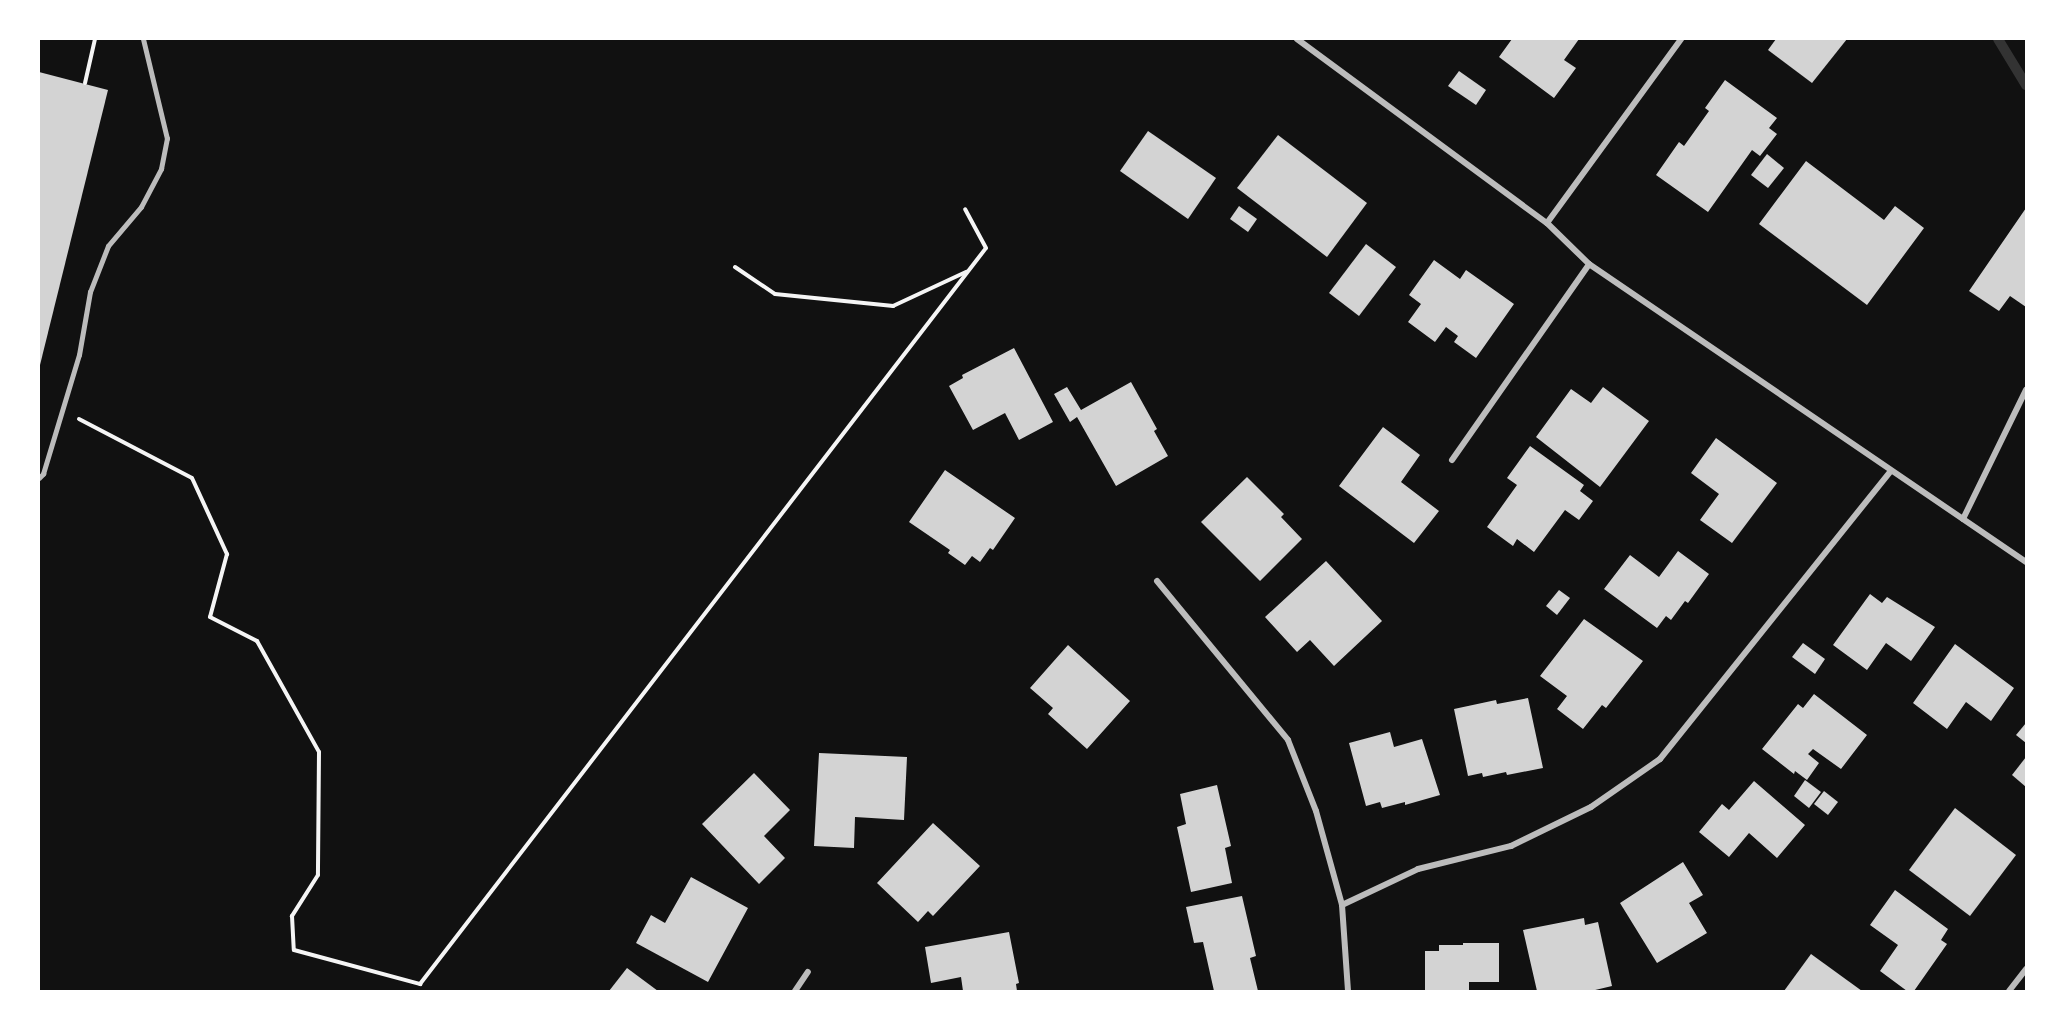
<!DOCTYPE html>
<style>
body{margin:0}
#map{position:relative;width:2065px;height:1030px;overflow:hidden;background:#111;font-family:Spectral,serif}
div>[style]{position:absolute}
.stream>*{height:10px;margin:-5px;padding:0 5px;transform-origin:5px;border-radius:5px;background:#333}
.building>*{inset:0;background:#d3d3d3}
.path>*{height:4px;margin:-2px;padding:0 2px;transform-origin:2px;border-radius:2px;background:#f5f5f5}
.service>*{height:4.5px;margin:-2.25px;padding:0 2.25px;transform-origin:2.25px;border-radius:2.25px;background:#bcbcbc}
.minor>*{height:6px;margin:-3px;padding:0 3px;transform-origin:3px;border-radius:3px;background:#bcbcbc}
span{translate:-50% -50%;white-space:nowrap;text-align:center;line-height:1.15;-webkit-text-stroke:5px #fff;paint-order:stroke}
.frame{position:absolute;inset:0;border:40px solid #fff;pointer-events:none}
</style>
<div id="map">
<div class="stream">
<div style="left:1998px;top:39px;width:54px;rotate:58.7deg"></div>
</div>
<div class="building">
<div style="clip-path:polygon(1512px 39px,1579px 39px,1564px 60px,1576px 68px,1554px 98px,1499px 57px)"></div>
<div style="clip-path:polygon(1776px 39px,1847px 39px,1812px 83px,1768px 50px)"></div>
<div style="clip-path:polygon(1459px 71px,1486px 90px,1476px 105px,1448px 86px)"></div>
<div style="clip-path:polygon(39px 72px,108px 90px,40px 365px,39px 365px)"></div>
<div style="clip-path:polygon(1725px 80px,1777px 118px,1769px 128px,1777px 134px,1760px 156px,1752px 150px,1708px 212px,1656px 175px,1679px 142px,1684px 146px,1709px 111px,1705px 108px)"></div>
<div style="clip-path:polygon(1148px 131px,1216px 178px,1188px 219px,1120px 171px)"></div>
<div style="clip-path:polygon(1278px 135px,1367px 203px,1327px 257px,1237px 188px)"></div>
<div style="clip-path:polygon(1767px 154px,1784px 168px,1768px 188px,1751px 175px)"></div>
<div style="clip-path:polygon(1806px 161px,1884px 220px,1895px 206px,1924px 228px,1867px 305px,1759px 224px)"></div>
<div style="clip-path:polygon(1239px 206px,1257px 219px,1248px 232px,1230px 219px)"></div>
<div style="clip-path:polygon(2026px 208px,2026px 307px,2010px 296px,1999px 311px,1969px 291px)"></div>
<div style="clip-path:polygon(1366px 244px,1396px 267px,1359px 316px,1329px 293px)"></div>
<div style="clip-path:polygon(1434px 260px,1460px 279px,1466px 270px,1514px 304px,1476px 358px,1454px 342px,1458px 336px,1446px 327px,1435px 342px,1408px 322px,1421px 304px,1409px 295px)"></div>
<div style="clip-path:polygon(1014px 348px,1053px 422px,1019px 440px,1005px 413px,973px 430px,949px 386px,963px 378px,962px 375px)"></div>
<div style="clip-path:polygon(1131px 382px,1157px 429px,1154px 431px,1168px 456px,1116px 486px,1077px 417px,1070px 422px,1054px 394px,1067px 387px,1081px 410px)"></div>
<div style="clip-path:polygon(1603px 387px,1649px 421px,1600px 487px,1536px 437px,1571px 389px,1591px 403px)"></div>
<div style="clip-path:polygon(1383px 427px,1420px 455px,1401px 482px,1439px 511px,1414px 543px,1339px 486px)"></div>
<div style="clip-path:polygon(1716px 438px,1777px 483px,1732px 543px,1700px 520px,1719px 494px,1691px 473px)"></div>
<div style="clip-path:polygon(1530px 446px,1584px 485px,1580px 491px,1593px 501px,1579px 520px,1565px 510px,1534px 552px,1517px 539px,1513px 546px,1487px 527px,1517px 485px,1507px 478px)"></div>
<div style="clip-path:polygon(945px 470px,1015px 518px,993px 550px,990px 548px,980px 562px,972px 556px,965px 565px,948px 553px,950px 550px,909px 522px)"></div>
<div style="clip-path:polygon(1247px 477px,1284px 514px,1281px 517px,1302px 539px,1260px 581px,1201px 522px)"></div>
<div style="clip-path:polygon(1678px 551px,1709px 574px,1688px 603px,1685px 601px,1671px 620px,1666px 616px,1657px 628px,1604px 589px,1630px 555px,1659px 577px)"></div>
<div style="clip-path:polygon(1326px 561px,1382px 621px,1334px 666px,1310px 640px,1297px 652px,1265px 617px)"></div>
<div style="clip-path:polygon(1559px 590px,1570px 598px,1557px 615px,1546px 606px)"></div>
<div style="clip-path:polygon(1870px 594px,1882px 603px,1887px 597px,1935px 627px,1911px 661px,1886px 643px,1867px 670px,1833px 645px)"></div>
<div style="clip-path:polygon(1584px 619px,1643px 661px,1606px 708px,1602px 705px,1583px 729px,1557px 709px,1567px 696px,1540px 676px)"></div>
<div style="clip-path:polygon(1803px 643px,1825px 659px,1815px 674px,1792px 657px)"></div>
<div style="clip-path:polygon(1955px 644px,2014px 688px,1991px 721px,1966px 702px,1947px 729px,1913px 703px)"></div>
<div style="clip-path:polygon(1068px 645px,1130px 701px,1087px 749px,1048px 714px,1053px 708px,1030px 688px)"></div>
<div style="clip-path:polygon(1814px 694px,1867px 735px,1841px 769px,1813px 749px,1808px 754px,1819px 763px,1807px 780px,1795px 771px,1794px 774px,1762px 749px,1798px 704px,1803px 708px)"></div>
<div style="clip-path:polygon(1528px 698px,1543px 768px,1507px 775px,1506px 772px,1483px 777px,1482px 773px,1468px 776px,1454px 709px,1496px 700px,1497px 704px)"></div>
<div style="clip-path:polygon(2026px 723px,2026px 743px,2016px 735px)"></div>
<div style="clip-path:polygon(1390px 732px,1394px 747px,1422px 739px,1440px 795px,1405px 805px,1405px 802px,1382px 808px,1380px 802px,1366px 806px,1349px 743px)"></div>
<div style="clip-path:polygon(819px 753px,907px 757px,904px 820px,855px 817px,854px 848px,814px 846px)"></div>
<div style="clip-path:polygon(2026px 757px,2026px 787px,2012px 775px)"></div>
<div style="clip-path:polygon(754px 773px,790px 810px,764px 836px,785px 858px,759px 884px,702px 824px)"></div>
<div style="clip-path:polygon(1805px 780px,1821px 792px,1809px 808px,1794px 796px)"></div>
<div style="clip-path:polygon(1754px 781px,1805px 825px,1777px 858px,1749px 833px,1729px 857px,1699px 832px,1722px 804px,1729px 810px)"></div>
<div style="clip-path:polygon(1217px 785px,1231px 846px,1225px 848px,1232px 883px,1191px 892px,1177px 827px,1186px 824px,1180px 794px)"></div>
<div style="clip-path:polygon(1824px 791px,1838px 802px,1828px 815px,1814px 804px)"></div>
<div style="clip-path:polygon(1955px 808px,2016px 855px,1970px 916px,1909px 870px)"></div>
<div style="clip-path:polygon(933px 823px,980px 866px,933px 916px,928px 911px,918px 922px,877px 883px)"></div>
<div style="clip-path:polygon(1683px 862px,1703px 895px,1689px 903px,1707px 933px,1657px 963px,1620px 903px)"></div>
<div style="clip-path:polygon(691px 877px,748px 908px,708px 982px,636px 943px,651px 915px,665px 923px)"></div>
<div style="clip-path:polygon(1895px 890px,1948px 929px,1941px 940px,1947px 944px,1914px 991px,1907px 991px,1880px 971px,1898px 945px,1870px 925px)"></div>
<div style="clip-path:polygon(1242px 896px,1256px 956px,1250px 958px,1258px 991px,1214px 991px,1203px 942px,1194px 943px,1186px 907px)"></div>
<div style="clip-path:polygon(1584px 918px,1585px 925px,1598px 922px,1612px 986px,1591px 991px,1537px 991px,1523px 930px)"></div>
<div style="clip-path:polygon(1009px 932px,1019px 983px,1016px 984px,1017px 991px,963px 991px,961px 977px,931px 983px,925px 947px)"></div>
<div style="clip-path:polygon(1463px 943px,1499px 943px,1499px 982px,1469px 982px,1469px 991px,1425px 991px,1425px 951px,1439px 951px,1439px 945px,1463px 945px)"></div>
<div style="clip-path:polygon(1811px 954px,1862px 991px,1784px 991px)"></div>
<div style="clip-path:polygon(627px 968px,658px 991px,609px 991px)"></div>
</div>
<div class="path">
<div style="left:85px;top:83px;width:45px;rotate:-77.2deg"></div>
<div style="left:735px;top:267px;width:48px;rotate:34deg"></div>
<div style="left:775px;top:294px;width:119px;rotate:5.8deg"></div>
<div style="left:893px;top:306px;width:81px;rotate:-25deg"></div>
<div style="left:79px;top:419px;width:127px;rotate:27.6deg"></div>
<div style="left:192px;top:478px;width:84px;rotate:65.3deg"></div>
<div style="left:227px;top:554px;width:65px;rotate:105.1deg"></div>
<div style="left:210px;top:617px;width:53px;rotate:27.1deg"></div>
<div style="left:257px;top:641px;width:127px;rotate:60.8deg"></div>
<div style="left:319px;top:752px;width:123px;rotate:90.5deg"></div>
<div style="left:318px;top:875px;width:49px;rotate:122.4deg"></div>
<div style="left:292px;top:916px;width:34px;rotate:87deg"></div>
<div style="left:294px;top:950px;width:131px;rotate:15.1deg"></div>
<div style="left:420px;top:984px;width:928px;rotate:-52.44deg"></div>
<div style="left:986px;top:248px;width:44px;rotate:-118.3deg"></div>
</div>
<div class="service">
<div style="left:39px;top:478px;width:6px;rotate:-45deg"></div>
<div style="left:43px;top:474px;width:124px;rotate:-73.2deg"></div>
<div style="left:79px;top:355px;width:64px;rotate:-80.1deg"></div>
<div style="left:90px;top:292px;width:49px;rotate:-68.6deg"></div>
<div style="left:108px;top:246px;width:51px;rotate:-49.8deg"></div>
<div style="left:141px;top:207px;width:43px;rotate:-62.2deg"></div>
<div style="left:161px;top:169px;width:31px;rotate:-79deg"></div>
<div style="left:167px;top:139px;width:103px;rotate:-103.5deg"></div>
</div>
<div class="minor">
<div style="left:1297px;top:39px;width:310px;rotate:36.4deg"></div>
<div style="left:1547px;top:223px;width:59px;rotate:44.3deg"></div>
<div style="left:1589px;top:264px;width:529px;rotate:34.29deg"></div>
<div style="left:1547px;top:223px;width:228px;rotate:-53.9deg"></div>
<div style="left:1452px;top:460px;width:239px;rotate:-55deg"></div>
<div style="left:1963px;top:519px;width:144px;rotate:-64deg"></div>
<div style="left:1157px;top:581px;width:206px;rotate:50.5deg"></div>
<div style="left:1288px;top:740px;width:76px;rotate:68.5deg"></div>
<div style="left:1316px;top:811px;width:98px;rotate:74.5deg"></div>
<div style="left:1342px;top:905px;width:86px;rotate:86deg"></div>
<div style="left:1342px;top:905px;width:84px;rotate:-25.3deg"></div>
<div style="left:1418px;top:869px;width:96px;rotate:-13.9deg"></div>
<div style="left:1511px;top:846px;width:89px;rotate:-26deg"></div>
<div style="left:1591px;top:807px;width:84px;rotate:-34.8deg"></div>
<div style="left:1660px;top:759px;width:369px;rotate:-51.3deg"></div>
<div style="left:795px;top:991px;width:23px;rotate:-56deg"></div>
<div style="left:2009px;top:991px;width:28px;rotate:-52deg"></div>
</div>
<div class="frame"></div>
</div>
